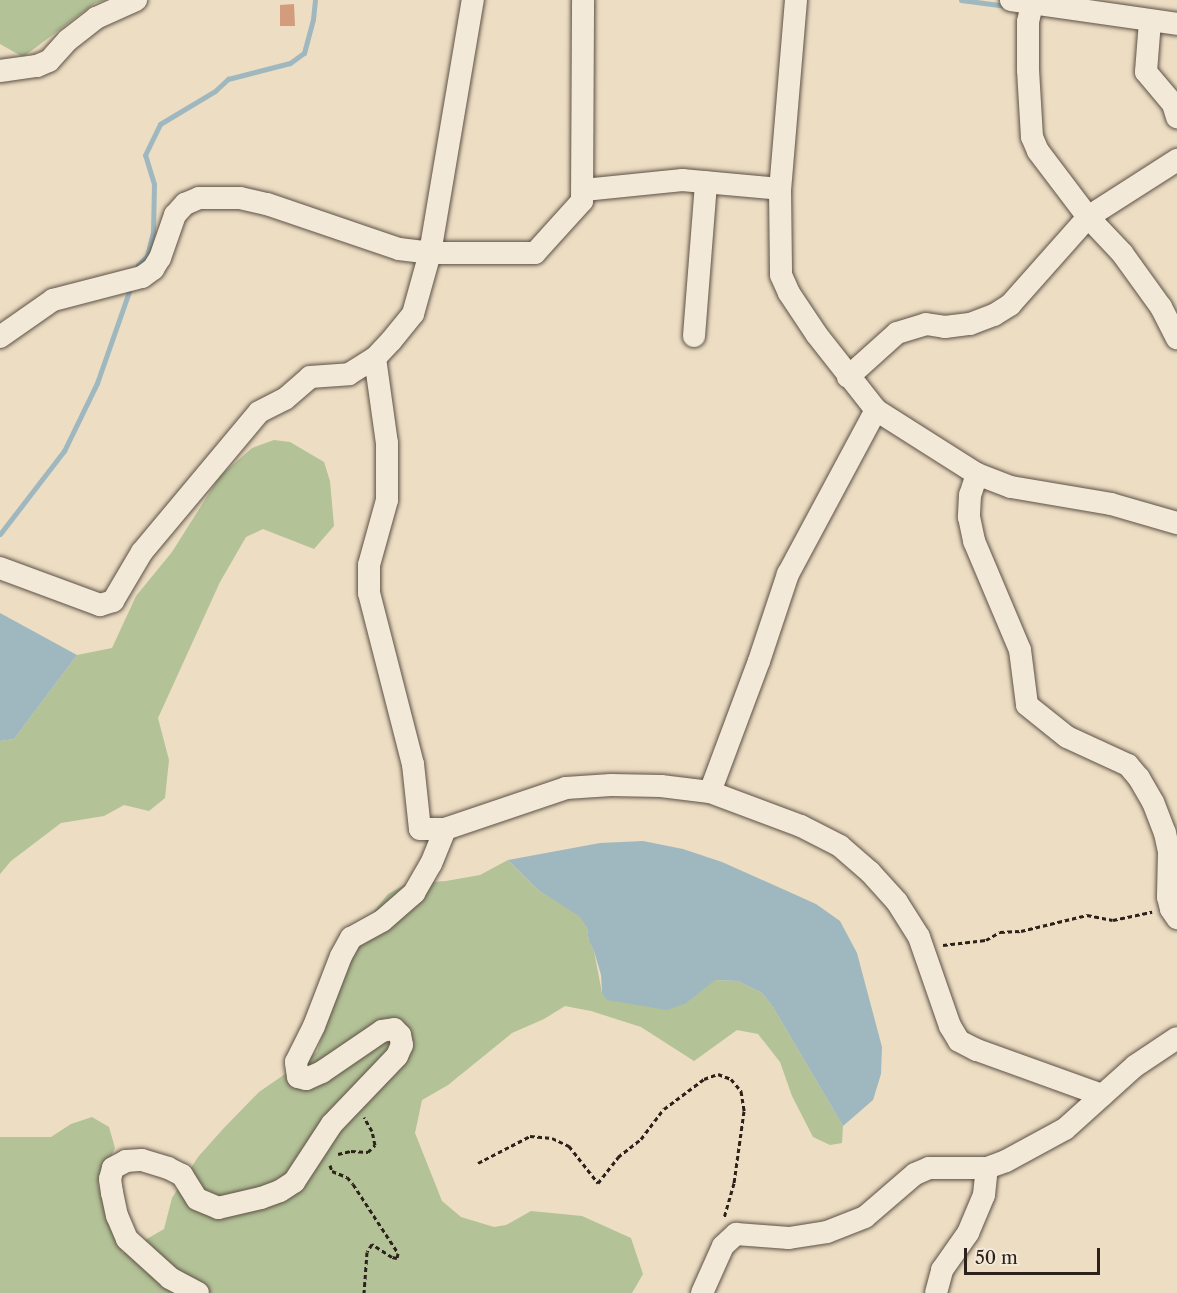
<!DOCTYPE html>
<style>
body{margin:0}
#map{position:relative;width:1177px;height:1293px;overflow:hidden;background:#ecddc3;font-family:"Libre Caslon Text",serif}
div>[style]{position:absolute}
.green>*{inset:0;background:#b3c297}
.water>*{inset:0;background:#9fb8bf}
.stream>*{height:5px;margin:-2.5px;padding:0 2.5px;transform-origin:2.5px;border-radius:2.5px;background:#9fb8bf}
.building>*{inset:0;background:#d39d7d}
.path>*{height:3px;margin-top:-1.5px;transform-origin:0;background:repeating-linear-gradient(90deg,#2d221b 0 4.5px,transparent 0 7.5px)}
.roads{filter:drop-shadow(0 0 2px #5d5145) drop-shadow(0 0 2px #5d5145)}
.minor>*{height:22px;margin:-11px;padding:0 11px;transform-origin:11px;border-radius:11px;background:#f3e9d8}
span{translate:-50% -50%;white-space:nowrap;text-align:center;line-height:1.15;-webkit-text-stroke:5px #f3e9d8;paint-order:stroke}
.scale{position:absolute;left:964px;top:1248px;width:136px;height:27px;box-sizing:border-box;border:3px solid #2d221b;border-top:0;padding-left:8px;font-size:18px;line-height:21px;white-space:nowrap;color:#2d221b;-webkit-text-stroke:4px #f3e9d8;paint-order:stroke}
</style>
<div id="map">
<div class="green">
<div style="clip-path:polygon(0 0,106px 0,95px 3px,23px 57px,0 44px)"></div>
<div style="clip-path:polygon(274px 440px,290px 442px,324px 462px,330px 481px,334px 526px,314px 549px,263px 529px,246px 537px,220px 582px,158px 718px,169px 760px,165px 798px,149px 811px,124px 805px,104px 816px,61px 823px,11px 861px,0 874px,0 741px,14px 739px,77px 655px,112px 648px,136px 596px,172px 552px,220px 476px,252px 448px)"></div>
<div style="clip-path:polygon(508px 860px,538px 890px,579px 915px,587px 928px,589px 942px,594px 951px,602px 993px,687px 1003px,714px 980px,738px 981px,762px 993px,773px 1007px,843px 1126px,842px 1143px,830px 1145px,813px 1137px,792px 1096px,780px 1062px,758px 1034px,737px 1030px,694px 1061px,641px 1027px,591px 1011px,565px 1006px,544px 1019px,512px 1033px,448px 1085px,422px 1100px,415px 1133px,442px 1201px,461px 1217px,494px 1227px,506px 1225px,531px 1211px,582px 1216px,631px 1238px,643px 1274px,632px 1293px,0 1293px,0 1137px,51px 1137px,71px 1124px,92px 1117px,109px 1127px,115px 1148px,98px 1184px,110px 1227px,123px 1253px,164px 1229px,172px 1198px,198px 1157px,223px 1129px,259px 1092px,317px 1052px,328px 1018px,366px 921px,388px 894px,406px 884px,446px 881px,480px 875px)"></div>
</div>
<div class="water">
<div style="clip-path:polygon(0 613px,77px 655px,14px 739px,0 741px)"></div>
<div style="clip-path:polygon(643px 841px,683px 849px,722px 862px,816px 904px,840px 921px,857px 953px,882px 1047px,881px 1074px,873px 1100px,843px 1126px,773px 1007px,762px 993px,738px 981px,715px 980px,687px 1003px,667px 1010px,607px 1000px,602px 993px,601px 975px,594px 951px,589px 942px,587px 928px,579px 916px,538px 890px,508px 860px,600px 843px)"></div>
</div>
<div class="stream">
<div style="left:961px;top:0;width:46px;rotate:7.4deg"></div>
<div style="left:136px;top:272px;width:7px;rotate:-74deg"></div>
<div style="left:138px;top:265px;width:13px;rotate:-45deg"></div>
<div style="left:147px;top:256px;width:25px;rotate:-76deg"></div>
<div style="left:153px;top:232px;width:48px;rotate:-88.8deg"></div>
<div style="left:154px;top:184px;width:30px;rotate:-107deg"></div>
<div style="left:145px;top:155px;width:34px;rotate:-64deg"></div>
<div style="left:160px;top:124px;width:64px;rotate:-31deg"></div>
<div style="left:215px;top:91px;width:18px;rotate:-43deg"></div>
<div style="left:228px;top:79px;width:64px;rotate:-14.5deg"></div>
<div style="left:290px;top:63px;width:17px;rotate:-36deg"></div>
<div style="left:304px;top:53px;width:35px;rotate:-75deg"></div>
<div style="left:313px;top:19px;width:19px;rotate:-84deg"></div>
<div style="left:0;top:534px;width:105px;rotate:-52.4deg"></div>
<div style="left:64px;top:451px;width:76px;rotate:-64.1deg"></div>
<div style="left:97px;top:383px;width:103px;rotate:-70.7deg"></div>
</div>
<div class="building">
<div style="clip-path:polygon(294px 4px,295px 26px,280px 26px,280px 5px)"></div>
</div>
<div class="path">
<div style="left:943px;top:945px;width:43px;rotate:-6.6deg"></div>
<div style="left:986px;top:940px;width:16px;rotate:-30deg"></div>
<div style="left:1000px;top:932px;width:21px;rotate:-3deg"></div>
<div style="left:1021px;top:931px;width:68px;rotate:-13.6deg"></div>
<div style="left:1087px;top:915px;width:26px;rotate:11deg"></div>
<div style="left:1113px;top:920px;width:40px;rotate:-12deg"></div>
<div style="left:338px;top:1154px;width:13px;rotate:-13deg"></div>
<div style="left:351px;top:1151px;width:17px;rotate:3deg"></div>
<div style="left:368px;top:1152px;width:10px;rotate:-45deg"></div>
<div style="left:375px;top:1145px;width:14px;rotate:-102deg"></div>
<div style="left:372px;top:1131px;width:16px;rotate:-120deg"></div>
<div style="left:478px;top:1163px;width:59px;rotate:-27.4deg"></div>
<div style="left:530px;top:1136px;width:22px;rotate:5deg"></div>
<div style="left:552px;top:1138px;width:19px;rotate:25deg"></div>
<div style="left:569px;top:1146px;width:47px;rotate:51.9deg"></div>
<div style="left:598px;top:1183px;width:33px;rotate:-52deg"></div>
<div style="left:618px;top:1157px;width:29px;rotate:-38deg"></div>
<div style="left:641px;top:1139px;width:38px;rotate:-53deg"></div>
<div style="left:664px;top:1109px;width:50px;rotate:-36.9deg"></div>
<div style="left:704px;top:1079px;width:15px;rotate:-20deg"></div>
<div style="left:718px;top:1074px;width:14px;rotate:21deg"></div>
<div style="left:731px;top:1079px;width:16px;rotate:50deg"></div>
<div style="left:741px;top:1091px;width:20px;rotate:81deg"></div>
<div style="left:744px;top:1111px;width:73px;rotate:97.9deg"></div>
<div style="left:734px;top:1183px;width:36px;rotate:106deg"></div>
<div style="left:330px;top:1165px;width:6px;rotate:72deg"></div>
<div style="left:332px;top:1171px;width:16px;rotate:22deg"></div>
<div style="left:347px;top:1177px;width:9px;rotate:49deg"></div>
<div style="left:353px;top:1184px;width:82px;rotate:56.9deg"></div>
<div style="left:398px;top:1253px;width:5px;rotate:101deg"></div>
<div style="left:397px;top:1258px;width:5px;rotate:-169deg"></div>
<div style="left:392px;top:1257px;width:24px;rotate:-147deg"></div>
<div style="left:372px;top:1244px;width:9px;rotate:122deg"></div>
<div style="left:367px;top:1252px;width:41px;rotate:94.2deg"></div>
</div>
<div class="roads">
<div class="minor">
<div style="left:796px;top:0;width:190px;rotate:94.8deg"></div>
<div style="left:780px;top:189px;width:86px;rotate:89.3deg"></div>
<div style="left:781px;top:275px;width:20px;rotate:66deg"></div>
<div style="left:789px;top:293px;width:50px;rotate:56.3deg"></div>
<div style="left:817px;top:335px;width:95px;rotate:51.8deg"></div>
<div style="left:876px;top:410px;width:120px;rotate:32.4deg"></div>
<div style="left:977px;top:474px;width:36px;rotate:21deg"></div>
<div style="left:1011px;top:487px;width:101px;rotate:9.6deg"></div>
<div style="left:1111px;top:504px;width:69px;rotate:16.1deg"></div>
<div style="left:1011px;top:0;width:168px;rotate:8.2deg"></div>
<div style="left:1033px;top:0;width:23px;rotate:103deg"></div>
<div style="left:1028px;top:22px;width:48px;rotate:90deg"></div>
<div style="left:1028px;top:70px;width:67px;rotate:86.6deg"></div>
<div style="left:1032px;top:137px;width:15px;rotate:67deg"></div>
<div style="left:1038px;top:151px;width:83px;rotate:52.9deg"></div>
<div style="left:1088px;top:217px;width:50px;rotate:46.6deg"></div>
<div style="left:1122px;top:253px;width:67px;rotate:54.2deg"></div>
<div style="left:1161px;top:307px;width:35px;rotate:63deg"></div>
<div style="left:1150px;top:21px;width:51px;rotate:94.5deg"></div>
<div style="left:1146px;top:72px;width:42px;rotate:49.8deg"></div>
<div style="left:1173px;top:104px;width:14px;rotate:73deg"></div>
<div style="left:0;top:71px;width:37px;rotate:-8deg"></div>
<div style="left:37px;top:66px;width:13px;rotate:-23deg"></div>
<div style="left:49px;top:61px;width:28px;rotate:-48deg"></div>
<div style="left:68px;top:40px;width:36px;rotate:-38deg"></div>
<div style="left:96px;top:18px;width:44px;rotate:-24.2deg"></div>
<div style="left:584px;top:190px;width:99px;rotate:-5.8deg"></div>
<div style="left:682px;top:180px;width:98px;rotate:5.2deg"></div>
<div style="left:694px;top:336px;width:154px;rotate:-85.5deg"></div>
<div style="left:0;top:337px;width:65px;rotate:-34.9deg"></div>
<div style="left:53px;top:300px;width:92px;rotate:-14.5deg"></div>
<div style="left:142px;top:277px;width:14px;rotate:-36deg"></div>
<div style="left:153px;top:269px;width:13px;rotate:-58deg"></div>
<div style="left:160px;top:258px;width:46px;rotate:-70.8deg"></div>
<div style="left:175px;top:215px;width:15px;rotate:-48deg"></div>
<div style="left:185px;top:204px;width:15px;rotate:-23deg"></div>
<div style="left:199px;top:198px;width:41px"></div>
<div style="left:240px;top:198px;width:28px;rotate:13deg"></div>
<div style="left:267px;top:204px;width:139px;rotate:18.8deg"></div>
<div style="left:399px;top:249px;width:31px;rotate:7deg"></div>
<div style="left:430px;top:253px;width:105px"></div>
<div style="left:535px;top:253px;width:70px;rotate:-47.9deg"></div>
<div style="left:582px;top:201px;width:201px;rotate:-89.7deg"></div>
<div style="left:375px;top:358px;width:86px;rotate:82deg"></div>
<div style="left:387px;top:443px;width:57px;rotate:90deg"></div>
<div style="left:387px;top:500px;width:67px;rotate:105.5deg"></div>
<div style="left:369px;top:565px;width:28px;rotate:90deg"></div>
<div style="left:369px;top:593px;width:177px;rotate:75.6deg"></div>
<div style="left:413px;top:764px;width:65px;rotate:83.9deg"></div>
<div style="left:420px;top:829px;width:25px"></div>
<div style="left:445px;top:829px;width:128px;rotate:-18.7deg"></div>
<div style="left:566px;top:788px;width:45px;rotate:-3.8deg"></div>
<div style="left:611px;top:785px;width:50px;rotate:1.1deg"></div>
<div style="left:661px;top:786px;width:49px;rotate:7deg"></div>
<div style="left:710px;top:792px;width:97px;rotate:20.5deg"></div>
<div style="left:801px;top:826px;width:44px;rotate:27.1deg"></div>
<div style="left:840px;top:846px;width:40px;rotate:41deg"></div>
<div style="left:870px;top:872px;width:40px;rotate:48deg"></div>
<div style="left:897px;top:902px;width:41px;rotate:57.8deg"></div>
<div style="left:919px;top:937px;width:94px;rotate:70.8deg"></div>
<div style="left:950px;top:1026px;width:17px;rotate:59deg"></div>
<div style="left:959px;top:1041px;width:20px;rotate:27deg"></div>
<div style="left:977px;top:1050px;width:133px;rotate:19.8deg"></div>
<div style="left:848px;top:377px;width:66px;rotate:-41.9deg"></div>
<div style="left:897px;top:333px;width:30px;rotate:-17deg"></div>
<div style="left:926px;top:324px;width:19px;rotate:9deg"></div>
<div style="left:945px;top:327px;width:25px;rotate:-7deg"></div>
<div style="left:970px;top:324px;width:26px;rotate:-21deg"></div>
<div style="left:994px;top:315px;width:19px;rotate:-32deg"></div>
<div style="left:1010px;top:305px;width:118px;rotate:-48.4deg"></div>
<div style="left:1088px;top:217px;width:106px;rotate:-32.6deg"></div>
<div style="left:977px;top:474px;width:22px;rotate:108deg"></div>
<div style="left:970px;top:495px;width:22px;rotate:93deg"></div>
<div style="left:969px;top:517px;width:25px;rotate:78deg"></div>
<div style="left:974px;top:541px;width:118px;rotate:67.1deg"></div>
<div style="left:1020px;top:650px;width:55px;rotate:82.7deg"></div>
<div style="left:1027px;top:705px;width:51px;rotate:38.7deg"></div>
<div style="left:1067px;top:737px;width:67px;rotate:24.7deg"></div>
<div style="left:1128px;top:765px;width:17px;rotate:50deg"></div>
<div style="left:1139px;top:778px;width:28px;rotate:60deg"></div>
<div style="left:1153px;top:802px;width:33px;rotate:69deg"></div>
<div style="left:1165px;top:833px;width:19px;rotate:78deg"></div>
<div style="left:1169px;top:852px;width:45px;rotate:91.3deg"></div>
<div style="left:1168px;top:897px;width:12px;rotate:76deg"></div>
<div style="left:1171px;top:909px;width:11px;rotate:56deg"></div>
<div style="left:0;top:568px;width:107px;rotate:20.3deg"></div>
<div style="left:100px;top:605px;width:14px;rotate:-17deg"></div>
<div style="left:113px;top:601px;width:57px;rotate:-59.4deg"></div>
<div style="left:142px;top:552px;width:182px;rotate:-50.1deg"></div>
<div style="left:259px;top:412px;width:29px;rotate:-27deg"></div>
<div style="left:285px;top:399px;width:33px;rotate:-41deg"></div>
<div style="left:310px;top:377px;width:39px;rotate:-4deg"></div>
<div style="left:349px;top:374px;width:31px;rotate:-32deg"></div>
<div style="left:375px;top:358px;width:23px;rotate:-47deg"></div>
<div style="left:391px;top:341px;width:35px;rotate:-51deg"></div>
<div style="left:413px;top:314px;width:63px;rotate:-74.4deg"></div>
<div style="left:430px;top:253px;width:257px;rotate:-80.4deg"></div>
<div style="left:710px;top:792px;width:140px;rotate:-69.5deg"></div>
<div style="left:759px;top:661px;width:92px;rotate:-71.6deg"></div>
<div style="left:788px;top:574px;width:186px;rotate:-61.8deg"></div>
<div style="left:198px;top:1293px;width:32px;rotate:-152deg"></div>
<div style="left:170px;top:1278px;width:58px;rotate:-137.8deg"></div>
<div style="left:127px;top:1239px;width:25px;rotate:-113deg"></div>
<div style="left:117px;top:1216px;width:24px;rotate:-102deg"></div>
<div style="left:112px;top:1193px;width:14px;rotate:-98deg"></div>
<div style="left:110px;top:1179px;width:11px;rotate:-75deg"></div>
<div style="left:113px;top:1168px;width:15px;rotate:-28deg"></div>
<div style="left:126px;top:1161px;width:16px;rotate:-4deg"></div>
<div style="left:142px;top:1160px;width:27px;rotate:17deg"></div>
<div style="left:168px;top:1168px;width:16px;rotate:27deg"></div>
<div style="left:182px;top:1175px;width:28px;rotate:58deg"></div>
<div style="left:197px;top:1199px;width:23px;rotate:23deg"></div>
<div style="left:218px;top:1208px;width:44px;rotate:-13.1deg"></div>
<div style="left:261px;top:1198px;width:20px;rotate:-20deg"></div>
<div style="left:280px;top:1191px;width:17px;rotate:-33deg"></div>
<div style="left:294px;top:1182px;width:69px;rotate:-56.8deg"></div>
<div style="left:332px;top:1124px;width:94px;rotate:-46.3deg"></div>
<div style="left:397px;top:1056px;width:12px;rotate:-66deg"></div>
<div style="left:402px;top:1045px;width:10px;rotate:-101deg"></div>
<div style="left:400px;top:1035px;width:8px;rotate:-135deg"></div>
<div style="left:394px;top:1029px;width:12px;rotate:171deg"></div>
<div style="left:382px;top:1031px;width:73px;rotate:145.7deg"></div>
<div style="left:322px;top:1072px;width:17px;rotate:156deg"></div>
<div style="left:306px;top:1079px;width:8px;rotate:-166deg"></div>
<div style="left:298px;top:1077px;width:15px;rotate:-98deg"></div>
<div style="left:296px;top:1062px;width:40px;rotate:-63.4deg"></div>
<div style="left:314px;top:1026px;width:75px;rotate:-68.9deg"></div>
<div style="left:341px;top:956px;width:21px;rotate:-61deg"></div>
<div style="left:351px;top:938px;width:35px;rotate:-29deg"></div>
<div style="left:382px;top:921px;width:43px;rotate:-41.2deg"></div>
<div style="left:414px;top:893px;width:34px;rotate:-60deg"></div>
<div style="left:431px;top:864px;width:38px;rotate:-68deg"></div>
<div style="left:702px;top:1293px;width:51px;rotate:-65.9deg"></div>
<div style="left:723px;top:1246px;width:18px;rotate:-43deg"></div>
<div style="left:736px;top:1234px;width:53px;rotate:4.3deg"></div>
<div style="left:789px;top:1238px;width:38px;rotate:-9deg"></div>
<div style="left:827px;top:1232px;width:41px;rotate:-21.5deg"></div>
<div style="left:865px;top:1217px;width:66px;rotate:-40.7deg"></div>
<div style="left:915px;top:1174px;width:15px;rotate:-23deg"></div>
<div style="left:929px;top:1168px;width:58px"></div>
<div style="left:987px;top:1168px;width:20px;rotate:-20deg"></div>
<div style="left:1006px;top:1161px;width:67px;rotate:-28.5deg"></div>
<div style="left:1065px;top:1129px;width:94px;rotate:-42deg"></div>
<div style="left:1135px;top:1066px;width:50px;rotate:-33.7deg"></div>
<div style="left:936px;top:1293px;width:24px;rotate:-75deg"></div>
<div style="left:942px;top:1270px;width:45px;rotate:-54.9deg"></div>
<div style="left:968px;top:1233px;width:41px;rotate:-67.2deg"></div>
<div style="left:984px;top:1195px;width:27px;rotate:-84deg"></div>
</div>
</div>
<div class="scale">50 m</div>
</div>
